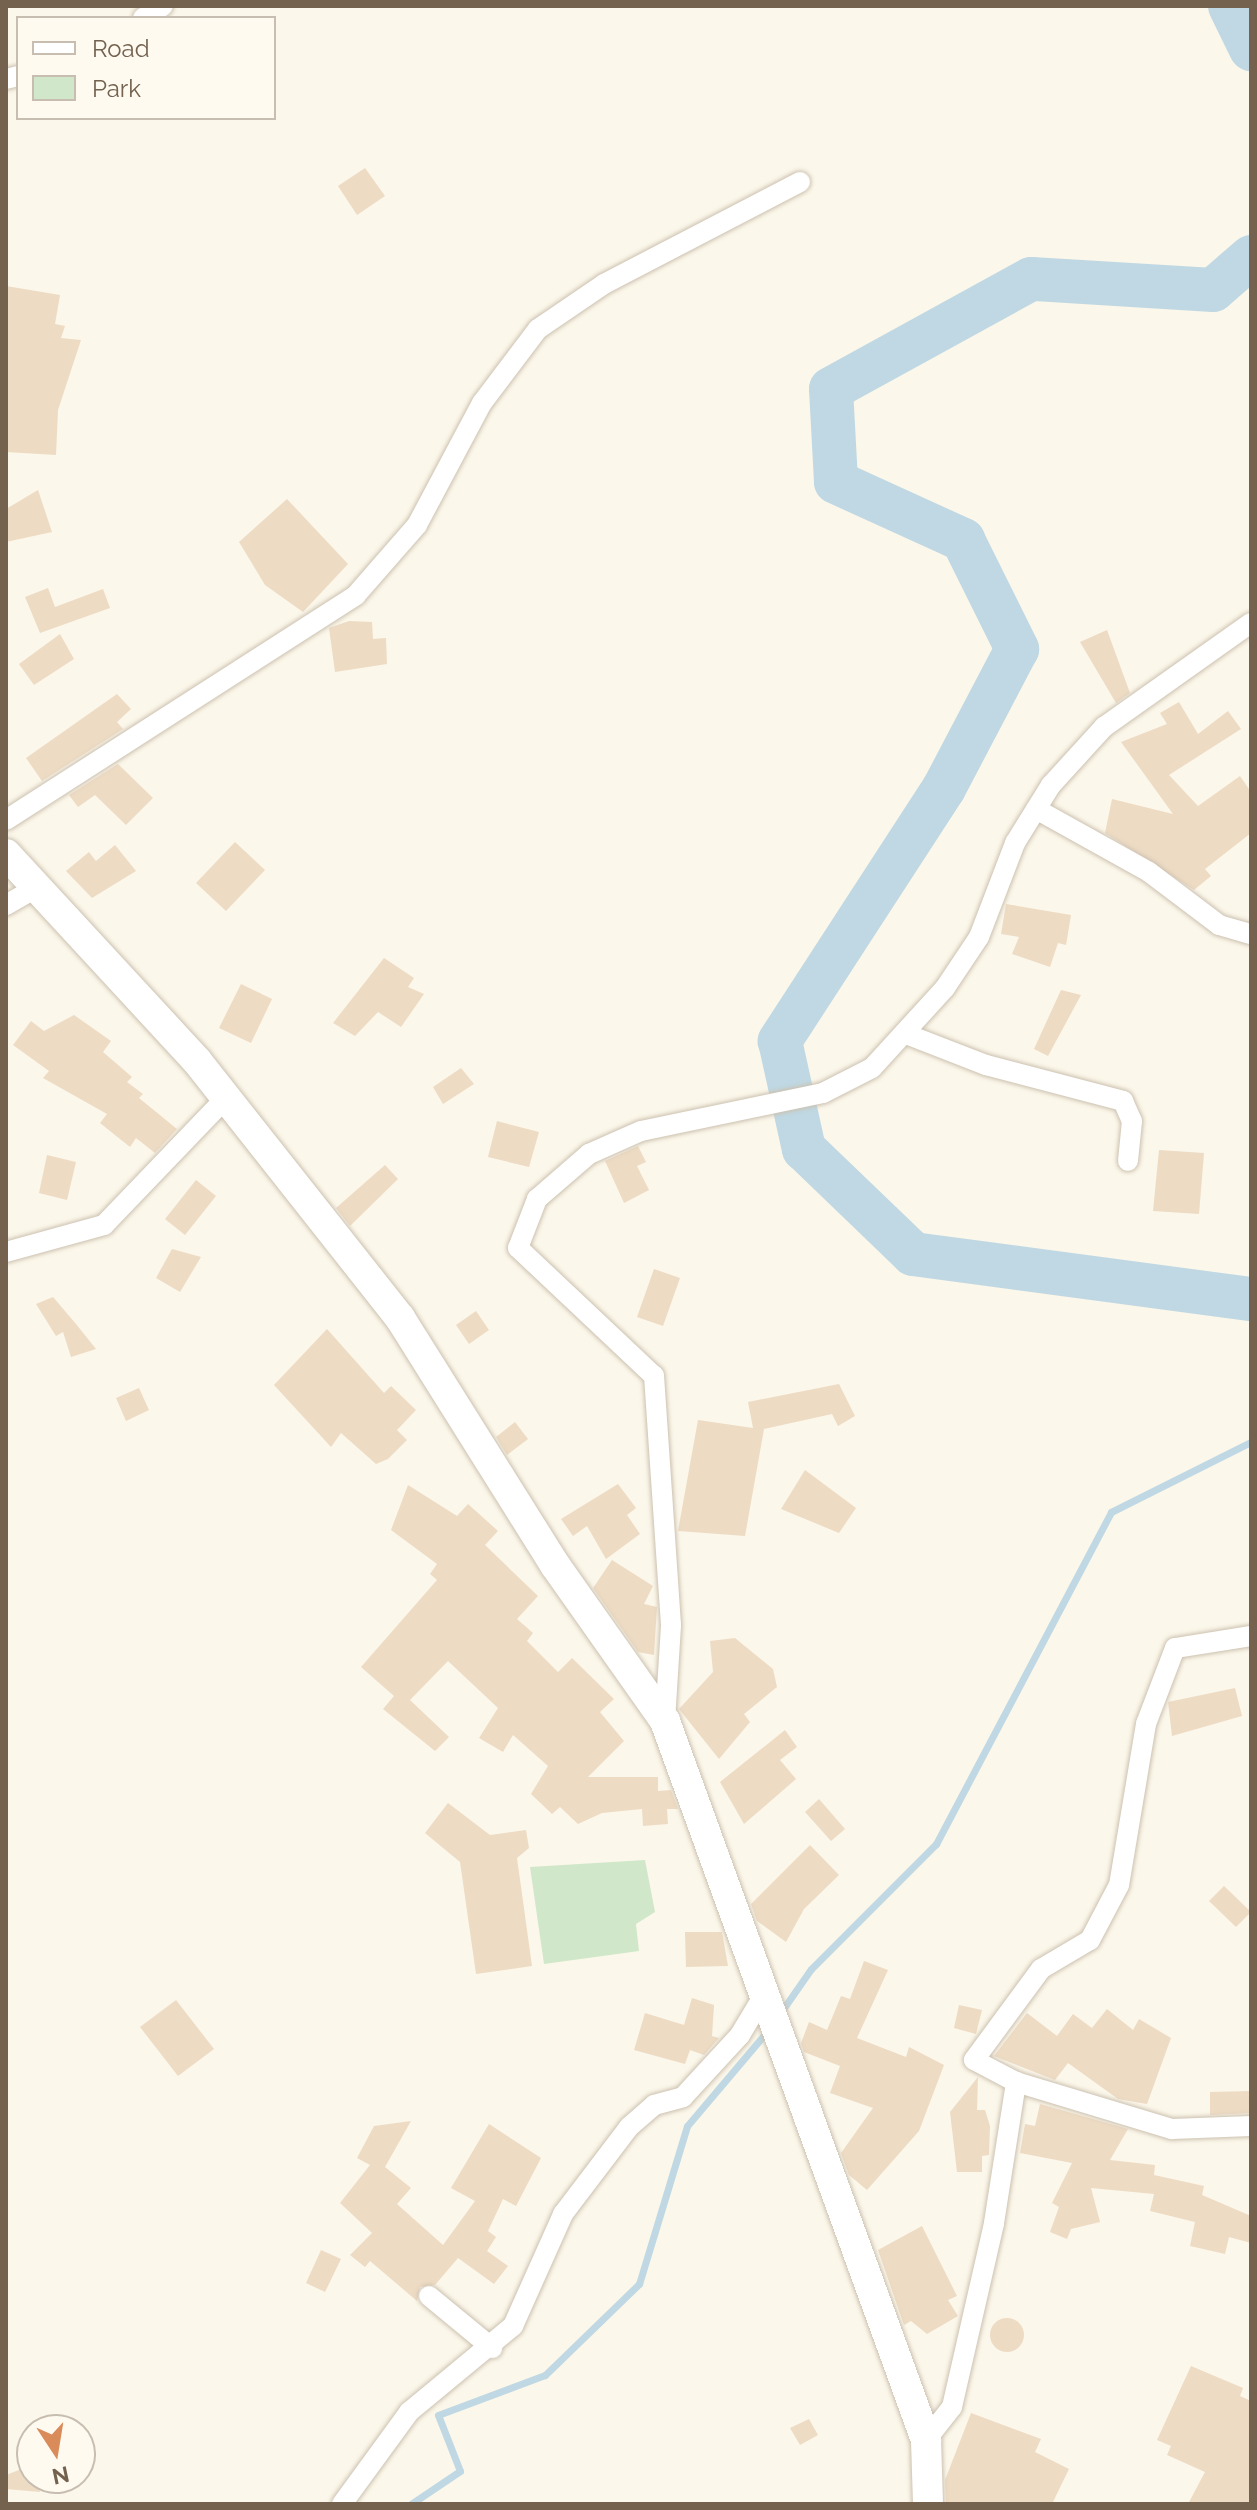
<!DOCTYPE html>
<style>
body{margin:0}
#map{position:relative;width:1257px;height:2510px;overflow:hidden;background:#fbf7ea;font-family:Raleway,sans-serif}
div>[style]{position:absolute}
.green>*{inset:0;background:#d0e8c9}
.stream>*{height:7px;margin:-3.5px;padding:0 3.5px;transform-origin:3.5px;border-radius:3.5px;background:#bfd8e3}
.river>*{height:44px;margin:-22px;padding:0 22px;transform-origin:22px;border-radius:22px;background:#bfd8e3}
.building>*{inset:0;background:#eedbc4}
.round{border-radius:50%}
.roads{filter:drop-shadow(0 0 2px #ccc1b0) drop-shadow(0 0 2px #ccc1b0)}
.street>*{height:20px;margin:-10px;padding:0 10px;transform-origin:10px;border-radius:10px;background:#fff}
.secondary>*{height:30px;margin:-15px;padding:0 15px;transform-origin:15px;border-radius:15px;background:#fff}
span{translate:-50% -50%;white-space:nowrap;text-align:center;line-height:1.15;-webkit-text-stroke:8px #fefaf0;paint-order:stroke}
.frame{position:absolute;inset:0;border:8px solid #74624f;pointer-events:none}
.legend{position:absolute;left:16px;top:16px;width:260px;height:104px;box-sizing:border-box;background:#fefaf0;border:2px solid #c7bdb0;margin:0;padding:10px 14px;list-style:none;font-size:24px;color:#74624f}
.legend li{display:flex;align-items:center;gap:16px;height:40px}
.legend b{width:40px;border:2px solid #c7bdb0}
.north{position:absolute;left:16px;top:2414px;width:80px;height:80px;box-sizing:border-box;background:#fefaf0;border:2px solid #c7bdb0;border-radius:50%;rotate:168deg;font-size:22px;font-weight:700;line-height:32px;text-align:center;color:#74624f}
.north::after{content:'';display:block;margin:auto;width:28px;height:36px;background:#da8b5a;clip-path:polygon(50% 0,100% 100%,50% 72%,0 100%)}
</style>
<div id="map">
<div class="green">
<div style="clip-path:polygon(645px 1860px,655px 1912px,636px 1924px,639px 1951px,544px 1964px,530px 1867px)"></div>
</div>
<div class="stream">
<div style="left:781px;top:2012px;width:52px;rotate:-55.1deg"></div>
<div style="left:811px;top:1969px;width:177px;rotate:-45deg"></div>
<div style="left:936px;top:1844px;width:375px;rotate:-62.2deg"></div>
<div style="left:1111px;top:1512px;width:157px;rotate:-26.6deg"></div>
<div style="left:411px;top:2504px;width:59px;rotate:-34deg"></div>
<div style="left:460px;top:2471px;width:60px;rotate:-111.4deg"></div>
<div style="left:438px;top:2415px;width:114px;rotate:-20.5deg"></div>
<div style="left:545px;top:2375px;width:131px;rotate:-44.1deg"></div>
<div style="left:639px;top:2284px;width:165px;rotate:-73.1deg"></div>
<div style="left:687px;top:2126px;width:127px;rotate:-49.8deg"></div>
</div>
<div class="river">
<div style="left:1230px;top:6px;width:48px;rotate:64deg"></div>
<div style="left:1251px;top:257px;width:50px;rotate:139deg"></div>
<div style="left:1213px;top:290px;width:182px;rotate:-176.5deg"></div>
<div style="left:1031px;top:279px;width:228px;rotate:151.2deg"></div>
<div style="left:831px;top:389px;width:93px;rotate:86.9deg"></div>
<div style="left:836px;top:482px;width:140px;rotate:24.5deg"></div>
<div style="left:963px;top:540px;width:122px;rotate:63.6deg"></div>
<div style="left:1017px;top:649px;width:157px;rotate:117.7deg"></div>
<div style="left:944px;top:788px;width:302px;rotate:123deg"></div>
<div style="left:780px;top:1041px;width:111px;rotate:77.5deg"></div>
<div style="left:804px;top:1149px;width:151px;rotate:43.9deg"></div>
<div style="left:913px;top:1254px;width:341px;rotate:7.6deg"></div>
</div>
<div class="building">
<div style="clip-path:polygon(365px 168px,385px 196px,357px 215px,338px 186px)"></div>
<div style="clip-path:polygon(6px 286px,60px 295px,55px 324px,65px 326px,61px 338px,81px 340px,58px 410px,56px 455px,6px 452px)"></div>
<div style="clip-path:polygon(38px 490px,52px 532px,6px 542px,6px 509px)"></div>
<div style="clip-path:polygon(287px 499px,348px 564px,303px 612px,265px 585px,239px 542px)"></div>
<div style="clip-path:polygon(48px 588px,55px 607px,103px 589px,110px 608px,40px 633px,25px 597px)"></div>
<div style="clip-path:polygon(349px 621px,372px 622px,373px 639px,386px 638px,387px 664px,335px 672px,329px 628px)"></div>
<div style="clip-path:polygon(1107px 630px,1130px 693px,1116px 703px,1080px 642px)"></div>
<div style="clip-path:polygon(60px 634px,74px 659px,34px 685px,19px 664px)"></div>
<div style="clip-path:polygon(117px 694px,131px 709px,117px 722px,123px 729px,42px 781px,26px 758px)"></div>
<div style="clip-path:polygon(1179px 702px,1198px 734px,1228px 711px,1241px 729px,1169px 775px,1198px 806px,1240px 776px,1251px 792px,1251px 833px,1205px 869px,1211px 876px,1194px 890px,1105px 833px,1112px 799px,1173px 814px,1121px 742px,1167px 724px,1160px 713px)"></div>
<div style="clip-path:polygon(118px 764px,153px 798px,126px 825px,95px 795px,78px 807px,69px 795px)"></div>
<div style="clip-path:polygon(235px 842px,265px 870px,226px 911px,196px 883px)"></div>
<div style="clip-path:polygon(115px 845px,136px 871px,92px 898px,66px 871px,89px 852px,96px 861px)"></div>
<div style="clip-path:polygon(1006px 904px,1071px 915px,1066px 945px,1058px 943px,1050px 967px,1012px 954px,1019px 937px,1001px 934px)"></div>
<div style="clip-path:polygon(384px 958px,414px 978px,408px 987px,424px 994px,401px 1027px,378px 1012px,355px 1036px,333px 1023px)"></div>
<div style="clip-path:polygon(241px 984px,272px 999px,251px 1043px,219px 1028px)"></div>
<div style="clip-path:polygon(1061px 990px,1081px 995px,1048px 1056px,1034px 1049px)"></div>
<div style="clip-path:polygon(74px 1015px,111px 1041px,103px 1052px,132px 1077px,127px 1082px,143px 1094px,139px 1098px,177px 1129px,155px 1153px,136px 1138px,130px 1147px,100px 1123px,107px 1114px,43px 1078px,49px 1071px,13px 1045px,31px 1021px,44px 1031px)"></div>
<div style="clip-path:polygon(461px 1068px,474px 1084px,443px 1104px,433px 1087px)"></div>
<div style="clip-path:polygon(497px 1121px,539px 1132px,529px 1167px,488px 1157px)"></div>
<div style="clip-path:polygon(638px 1146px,646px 1162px,637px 1166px,649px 1190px,624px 1203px,605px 1161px)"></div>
<div style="clip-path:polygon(1159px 1150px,1204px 1153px,1199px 1214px,1153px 1211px)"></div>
<div style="clip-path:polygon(47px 1155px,76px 1162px,67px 1200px,39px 1193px)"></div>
<div style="clip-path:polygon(385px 1165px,398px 1179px,350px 1226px,336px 1208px)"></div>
<div style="clip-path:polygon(196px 1180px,216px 1196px,185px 1235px,165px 1219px)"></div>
<div style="clip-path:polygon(172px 1249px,201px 1257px,180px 1292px,156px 1278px)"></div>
<div style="clip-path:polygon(654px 1269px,680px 1278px,663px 1326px,637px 1317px)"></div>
<div style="clip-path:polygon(53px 1297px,76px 1324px,96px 1349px,71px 1357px,63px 1332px,56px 1336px,36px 1304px)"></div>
<div style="clip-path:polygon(476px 1311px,489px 1330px,469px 1344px,456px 1325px)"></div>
<div style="clip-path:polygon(327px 1329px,384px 1393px,391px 1386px,416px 1410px,397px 1430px,407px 1440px,388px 1459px,376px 1464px,341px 1433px,331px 1447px,274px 1385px)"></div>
<div style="clip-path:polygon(839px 1384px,855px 1416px,838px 1426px,832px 1414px,764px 1429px,745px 1536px,678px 1531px,698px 1420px,753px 1428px,748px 1402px)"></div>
<div style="clip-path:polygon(139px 1388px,149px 1410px,126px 1421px,116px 1398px)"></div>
<div style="clip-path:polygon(515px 1422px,528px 1439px,507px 1455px,496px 1437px)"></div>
<div style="clip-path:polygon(805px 1470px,856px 1508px,839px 1533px,781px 1509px)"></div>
<div style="clip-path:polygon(618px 1484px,636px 1508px,627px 1515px,640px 1534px,606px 1559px,587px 1526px,573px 1536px,561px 1519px)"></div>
<div style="clip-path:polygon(408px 1485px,457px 1516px,468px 1504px,498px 1531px,485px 1545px,538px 1596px,517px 1619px,533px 1633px,527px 1641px,558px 1672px,572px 1658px,614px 1699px,600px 1712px,624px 1741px,588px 1777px,658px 1777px,658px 1791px,671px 1790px,678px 1809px,667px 1809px,668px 1824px,643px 1826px,642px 1809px,602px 1813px,578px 1824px,560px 1807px,552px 1814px,531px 1794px,548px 1766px,513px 1735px,503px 1752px,479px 1738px,498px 1708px,448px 1661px,410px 1700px,449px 1737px,435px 1751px,383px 1709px,394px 1696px,361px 1667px,437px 1580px,430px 1574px,437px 1564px,391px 1530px)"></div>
<div style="clip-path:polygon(612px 1560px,653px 1586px,644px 1604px,657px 1607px,654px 1655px,638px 1652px,593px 1588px)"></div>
<div style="clip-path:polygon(735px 1638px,773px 1669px,777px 1687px,744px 1714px,750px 1722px,719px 1759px,679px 1709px,713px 1672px,710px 1641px)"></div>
<div style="clip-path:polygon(1235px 1688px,1242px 1716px,1172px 1736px,1168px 1702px)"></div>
<div style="clip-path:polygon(785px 1730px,797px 1747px,780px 1760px,796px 1779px,744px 1824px,720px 1782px)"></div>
<div style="clip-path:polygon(819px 1799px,845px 1829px,831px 1841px,805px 1812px)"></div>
<div style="clip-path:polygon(448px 1803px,490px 1835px,526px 1830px,529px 1848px,517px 1858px,532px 1966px,476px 1974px,460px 1862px,425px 1833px)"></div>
<div style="clip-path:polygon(810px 1845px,839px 1875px,804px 1909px,786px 1942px,757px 1921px,751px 1904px)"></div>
<div style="clip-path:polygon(1224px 1886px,1251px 1912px,1236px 1927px,1209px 1901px)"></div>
<div style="clip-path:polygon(685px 1932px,722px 1932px,728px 1966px,686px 1967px)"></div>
<div style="clip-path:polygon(864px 1961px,888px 1970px,857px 2038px,906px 2057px,909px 2047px,944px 2065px,919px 2131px,867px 2190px,849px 2175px,841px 2153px,873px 2108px,830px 2093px,840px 2066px,804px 2052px,801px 2043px,809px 2022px,827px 2030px,841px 1996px,850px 1999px)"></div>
<div style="clip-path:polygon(692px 1998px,714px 2005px,712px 2036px,719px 2038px,704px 2055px,690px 2050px,685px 2064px,634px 2050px,645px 2013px,684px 2025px)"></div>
<div style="clip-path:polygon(176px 2000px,214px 2049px,178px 2076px,140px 2027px)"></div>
<div style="clip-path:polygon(959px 2005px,982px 2010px,976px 2034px,954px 2028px)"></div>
<div style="clip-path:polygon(1107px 2009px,1133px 2030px,1139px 2019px,1171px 2038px,1147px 2104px,1118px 2099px,1068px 2063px,1055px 2080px,994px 2056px,1027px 2013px,1057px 2036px,1073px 2014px,1092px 2028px)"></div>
<div style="clip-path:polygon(978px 2077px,977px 2110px,985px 2110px,990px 2126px,989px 2155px,982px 2156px,982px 2172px,957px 2172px,950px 2112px)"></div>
<div style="clip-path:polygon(1251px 2091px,1251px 2113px,1210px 2115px,1210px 2092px)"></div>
<div style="clip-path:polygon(1040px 2104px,1128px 2129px,1110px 2160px,1155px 2165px,1154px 2175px,1204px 2186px,1202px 2195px,1251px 2216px,1251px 2243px,1229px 2237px,1225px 2254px,1190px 2246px,1195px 2222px,1150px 2211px,1154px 2194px,1091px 2188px,1100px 2222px,1071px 2229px,1067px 2239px,1050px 2232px,1059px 2207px,1052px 2203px,1072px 2163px,1020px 2153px,1025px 2124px,1035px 2126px)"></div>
<div style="clip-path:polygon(411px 2121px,385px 2167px,411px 2188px,397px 2204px,443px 2245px,475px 2201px,451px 2188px,489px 2124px,541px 2158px,516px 2206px,503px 2199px,488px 2231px,496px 2237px,487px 2251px,508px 2266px,494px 2284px,458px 2258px,435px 2285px,420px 2287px,417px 2301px,370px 2261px,365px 2267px,350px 2255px,372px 2233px,340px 2203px,370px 2165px,357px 2158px,374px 2126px)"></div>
<div style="clip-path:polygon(922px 2226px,957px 2296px,948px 2300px,958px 2316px,927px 2334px,911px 2321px,904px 2325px,878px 2250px)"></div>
<div style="clip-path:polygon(321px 2250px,341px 2259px,325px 2292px,306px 2283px)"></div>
<div class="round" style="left:990px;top:2318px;width:34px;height:34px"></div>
<div style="clip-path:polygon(1191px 2366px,1243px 2388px,1240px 2396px,1251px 2401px,1251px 2504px,1188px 2504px,1205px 2472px,1167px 2455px,1171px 2446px,1157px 2440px)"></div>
<div style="clip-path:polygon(971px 2413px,1041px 2439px,1035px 2452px,1069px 2469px,1052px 2504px,946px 2504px,945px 2480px)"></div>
<div style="clip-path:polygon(809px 2419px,818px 2435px,800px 2445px,790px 2428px)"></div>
<div style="clip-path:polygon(32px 2465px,40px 2492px,6px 2489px,6px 2475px)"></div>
</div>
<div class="roads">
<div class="street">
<div style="left:143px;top:18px;width:23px;rotate:-31deg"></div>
<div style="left:6px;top:79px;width:12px;rotate:-14deg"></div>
<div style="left:1036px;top:809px;width:129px;rotate:29.1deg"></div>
<div style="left:1149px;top:872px;width:88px;rotate:37.1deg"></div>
<div style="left:1219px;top:925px;width:33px;rotate:16deg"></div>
<div style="left:6px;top:820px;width:416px;rotate:-32.7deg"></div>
<div style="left:356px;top:595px;width:93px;rotate:-48.9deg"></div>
<div style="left:417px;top:525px;width:138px;rotate:-62deg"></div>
<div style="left:482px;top:403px;width:93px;rotate:-52.9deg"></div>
<div style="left:538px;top:329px;width:80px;rotate:-34.3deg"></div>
<div style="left:604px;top:284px;width:221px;rotate:-27.5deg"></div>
<div style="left:6px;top:905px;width:36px;rotate:-30deg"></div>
<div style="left:906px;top:1034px;width:86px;rotate:21.2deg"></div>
<div style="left:986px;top:1065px;width:142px;rotate:14.7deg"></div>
<div style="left:1123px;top:1101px;width:22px;rotate:66deg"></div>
<div style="left:1132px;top:1121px;width:40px;rotate:95.7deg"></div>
<div style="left:6px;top:1252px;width:102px;rotate:-15.4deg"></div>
<div style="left:104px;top:1225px;width:176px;rotate:-46.2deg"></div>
<div style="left:1251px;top:1636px;width:77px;rotate:171deg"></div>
<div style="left:1175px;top:1648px;width:81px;rotate:110.9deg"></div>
<div style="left:1146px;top:1724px;width:163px;rotate:99.5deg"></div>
<div style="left:1119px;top:1885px;width:62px;rotate:117.8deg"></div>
<div style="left:1090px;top:1940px;width:57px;rotate:149.4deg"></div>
<div style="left:1041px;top:1969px;width:113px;rotate:126.4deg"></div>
<div style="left:974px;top:2060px;width:47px;rotate:27.6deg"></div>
<div style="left:1016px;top:2082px;width:163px;rotate:16.8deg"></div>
<div style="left:1172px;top:2129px;width:79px;rotate:-2.2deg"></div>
<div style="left:665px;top:1721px;width:96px;rotate:-86.4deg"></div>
<div style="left:671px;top:1625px;width:250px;rotate:-93.9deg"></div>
<div style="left:654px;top:1376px;width:187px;rotate:-136.7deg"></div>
<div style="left:518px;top:1248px;width:53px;rotate:-68.8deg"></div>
<div style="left:537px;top:1199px;width:69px;rotate:-40.9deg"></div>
<div style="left:589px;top:1154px;width:57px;rotate:-23.9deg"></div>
<div style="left:641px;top:1131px;width:186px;rotate:-11.8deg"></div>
<div style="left:823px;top:1093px;width:55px;rotate:-27deg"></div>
<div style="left:872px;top:1068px;width:108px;rotate:-47.6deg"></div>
<div style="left:945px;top:988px;width:61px;rotate:-56.3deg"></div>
<div style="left:979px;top:937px;width:101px;rotate:-69deg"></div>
<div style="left:1015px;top:843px;width:68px;rotate:-58.2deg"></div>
<div style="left:1051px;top:785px;width:79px;rotate:-47.6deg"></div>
<div style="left:1104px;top:727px;width:180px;rotate:-35.3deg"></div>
<div style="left:429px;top:2296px;width:82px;rotate:39.5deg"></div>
<div style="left:926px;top:2440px;width:42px;rotate:-51.8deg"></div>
<div style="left:952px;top:2407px;width:189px;rotate:-77.1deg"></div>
<div style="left:994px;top:2223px;width:143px;rotate:-81.1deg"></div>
<div style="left:342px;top:2504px;width:114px;rotate:-53.9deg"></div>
<div style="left:409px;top:2412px;width:135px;rotate:-39.6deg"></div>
<div style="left:513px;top:2326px;width:123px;rotate:-65.9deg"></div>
<div style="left:563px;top:2214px;width:109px;rotate:-52.8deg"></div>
<div style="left:629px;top:2127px;width:33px;rotate:-41deg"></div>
<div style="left:654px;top:2105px;width:30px;rotate:-15deg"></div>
<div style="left:683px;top:2097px;width:84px;rotate:-47.4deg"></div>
<div style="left:740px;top:2035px;width:47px;rotate:-59deg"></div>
</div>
<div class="secondary">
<div style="left:6px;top:854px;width:282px;rotate:47.3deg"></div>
<div style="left:197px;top:1061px;width:328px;rotate:51.7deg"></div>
<div style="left:400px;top:1318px;width:292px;rotate:57.9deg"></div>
<div style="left:555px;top:1565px;width:191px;rotate:54.8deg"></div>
<div style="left:665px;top:1721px;width:765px;rotate:70.05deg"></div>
<div style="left:926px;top:2440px;width:64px;rotate:88.2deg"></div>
</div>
</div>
<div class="frame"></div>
<ul class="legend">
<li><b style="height:10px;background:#fff"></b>Road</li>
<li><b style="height:22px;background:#d0e8c9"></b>Park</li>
</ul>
<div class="north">N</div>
</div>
